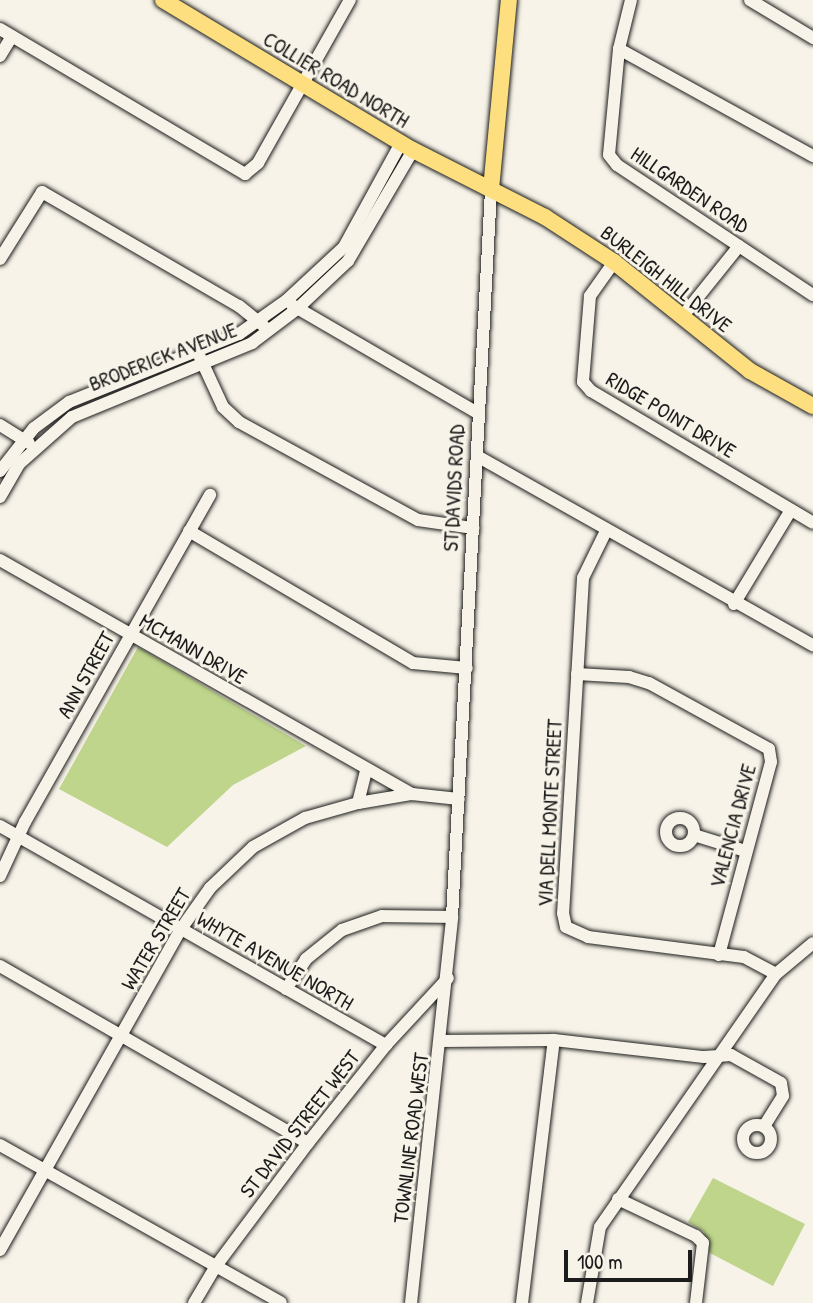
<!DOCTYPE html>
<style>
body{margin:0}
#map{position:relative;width:813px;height:1303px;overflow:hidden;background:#f7f3e8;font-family:"Patrick Hand",sans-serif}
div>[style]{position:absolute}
.green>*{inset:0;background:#bed58b}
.roads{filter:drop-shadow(0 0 2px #1c1c1c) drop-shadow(0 0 2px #1c1c1c)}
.minor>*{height:12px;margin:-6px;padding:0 6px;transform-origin:6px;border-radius:6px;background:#f7f3e8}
.minor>.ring{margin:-6px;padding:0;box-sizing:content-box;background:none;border:12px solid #f7f3e8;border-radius:50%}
.major>*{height:16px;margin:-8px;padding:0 8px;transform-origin:8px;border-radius:8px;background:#fddf80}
span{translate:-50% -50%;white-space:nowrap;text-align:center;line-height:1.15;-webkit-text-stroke:6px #f7f3e8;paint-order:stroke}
.street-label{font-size:21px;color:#1c1c1c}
.scale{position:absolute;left:564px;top:1250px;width:128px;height:32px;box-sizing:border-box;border:4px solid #1c1c1c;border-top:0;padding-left:9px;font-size:21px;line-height:24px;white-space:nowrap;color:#1c1c1c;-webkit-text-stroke:5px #f7f3e8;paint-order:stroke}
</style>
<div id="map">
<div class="green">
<div style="clip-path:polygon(138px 647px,306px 746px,233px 785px,167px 847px,59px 789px)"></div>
<div style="clip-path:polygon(713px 1178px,805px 1224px,773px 1286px,710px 1253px,704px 1232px,688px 1222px)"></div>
</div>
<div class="roads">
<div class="minor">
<div style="left:631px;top:0;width:50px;rotate:103.8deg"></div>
<div style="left:619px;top:49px;width:106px;rotate:95.4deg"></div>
<div style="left:609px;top:155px;width:13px;rotate:51deg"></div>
<div style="left:617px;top:165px;width:235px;rotate:33.6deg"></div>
<div style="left:750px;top:0;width:74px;rotate:31.1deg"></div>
<div style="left:0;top:29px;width:285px;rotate:30.6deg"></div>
<div style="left:245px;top:174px;width:17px;rotate:-40deg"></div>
<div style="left:258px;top:163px;width:187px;rotate:-60.6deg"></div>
<div style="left:619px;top:49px;width:222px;rotate:28.9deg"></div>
<div style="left:0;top:56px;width:23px;rotate:-59deg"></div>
<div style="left:0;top:259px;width:79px;rotate:-57.9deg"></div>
<div style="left:42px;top:192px;width:228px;rotate:30.1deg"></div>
<div style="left:239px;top:306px;width:32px;rotate:39deg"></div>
<div style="left:614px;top:262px;width:42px;rotate:125.2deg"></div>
<div style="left:590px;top:296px;width:86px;rotate:94.7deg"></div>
<div style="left:583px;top:382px;width:12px;rotate:48deg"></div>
<div style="left:591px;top:391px;width:258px;rotate:30.7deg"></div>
<div style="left:292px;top:305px;width:216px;rotate:30.2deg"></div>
<div style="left:682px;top:317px;width:91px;rotate:-51.2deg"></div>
<div style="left:199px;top:355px;width:57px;rotate:65.2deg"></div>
<div style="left:223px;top:407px;width:22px;rotate:43deg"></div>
<div style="left:239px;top:422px;width:204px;rotate:28.7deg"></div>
<div style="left:418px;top:520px;width:56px;rotate:8.3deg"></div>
<div style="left:0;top:425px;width:34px;rotate:32deg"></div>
<div style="left:477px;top:456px;width:386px;rotate:29.4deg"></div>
<div style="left:0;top:471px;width:55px;rotate:-51.7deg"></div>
<div style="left:34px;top:428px;width:44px;rotate:-36.6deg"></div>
<div style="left:69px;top:402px;width:183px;rotate:-21.8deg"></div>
<div style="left:239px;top:334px;width:59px;rotate:-35.3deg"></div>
<div style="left:287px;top:300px;width:78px;rotate:-42.9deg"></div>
<div style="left:344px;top:247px;width:119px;rotate:-61.3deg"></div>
<div style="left:0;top:497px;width:39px;rotate:-60deg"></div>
<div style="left:20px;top:463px;width:69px;rotate:-41.5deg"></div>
<div style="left:72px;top:417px;width:195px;rotate:-22.3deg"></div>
<div style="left:252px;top:343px;width:56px;rotate:-37.1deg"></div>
<div style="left:297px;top:309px;width:70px;rotate:-43.3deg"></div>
<div style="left:348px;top:261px;width:129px;rotate:-59.6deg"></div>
<div style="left:189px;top:531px;width:260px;rotate:30.5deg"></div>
<div style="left:413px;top:663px;width:54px;rotate:5.3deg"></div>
<div style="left:606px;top:531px;width:52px;rotate:116.1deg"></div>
<div style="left:583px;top:578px;width:336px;rotate:93.4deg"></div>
<div style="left:563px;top:913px;width:14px;rotate:78deg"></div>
<div style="left:566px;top:927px;width:24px;rotate:24deg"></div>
<div style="left:588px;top:937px;width:157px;rotate:7.3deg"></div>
<div style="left:744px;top:957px;width:36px;rotate:28deg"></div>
<div style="left:0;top:560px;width:474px;rotate:29.6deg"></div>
<div style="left:734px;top:604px;width:110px;rotate:-58.8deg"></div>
<div style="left:577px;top:674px;width:52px;rotate:3.3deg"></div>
<div style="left:629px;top:677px;width:21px;rotate:17deg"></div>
<div style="left:649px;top:683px;width:137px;rotate:28.8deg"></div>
<div style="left:769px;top:749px;width:13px;rotate:81deg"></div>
<div style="left:771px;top:762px;width:200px;rotate:105.1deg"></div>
<div style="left:358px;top:803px;width:32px;rotate:-76deg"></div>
<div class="ring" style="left:666px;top:818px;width:16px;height:16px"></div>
<div style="left:0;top:826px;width:444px;rotate:29.6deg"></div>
<div style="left:694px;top:835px;width:53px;rotate:17.4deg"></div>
<div style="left:0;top:876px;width:60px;rotate:-65.2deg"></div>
<div style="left:25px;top:822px;width:376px;rotate:-60.5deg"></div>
<div style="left:0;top:966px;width:355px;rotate:29.9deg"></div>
<div style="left:286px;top:989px;width:36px;rotate:-56deg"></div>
<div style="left:306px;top:959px;width:46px;rotate:-38.9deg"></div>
<div style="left:342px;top:930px;width:42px;rotate:-19.3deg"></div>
<div style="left:382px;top:916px;width:70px;rotate:0.8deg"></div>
<div style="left:441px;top:1041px;width:113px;rotate:-0.5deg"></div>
<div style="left:554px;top:1040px;width:151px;rotate:6.5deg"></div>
<div style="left:704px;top:1057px;width:27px;rotate:-4deg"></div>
<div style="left:731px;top:1055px;width:57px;rotate:29.2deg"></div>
<div style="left:781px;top:1083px;width:13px;rotate:81deg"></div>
<div style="left:783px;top:1096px;width:36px;rotate:122deg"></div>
<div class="ring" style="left:743px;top:1125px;width:16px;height:16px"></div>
<div style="left:0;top:1145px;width:322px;rotate:29.3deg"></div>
<div style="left:618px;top:1199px;width:86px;rotate:25.4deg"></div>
<div style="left:696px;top:1236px;width:10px;rotate:45deg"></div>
<div style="left:703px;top:1243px;width:60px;rotate:96.7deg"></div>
<div style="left:0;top:1250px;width:369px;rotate:-60.6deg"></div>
<div style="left:181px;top:929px;width:50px;rotate:-54.7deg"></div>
<div style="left:210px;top:888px;width:59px;rotate:-43.6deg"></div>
<div style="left:253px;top:847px;width:60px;rotate:-29.1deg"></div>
<div style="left:305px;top:818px;width:55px;rotate:-15.8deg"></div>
<div style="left:358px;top:803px;width:55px;rotate:-9.5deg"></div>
<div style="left:412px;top:794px;width:47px;rotate:6.1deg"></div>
<div style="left:194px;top:1303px;width:43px;rotate:-59.3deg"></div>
<div style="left:216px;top:1266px;width:154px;rotate:-53.2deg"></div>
<div style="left:308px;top:1143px;width:125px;rotate:-51.5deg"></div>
<div style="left:386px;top:1045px;width:91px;rotate:-47.2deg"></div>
<div style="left:411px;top:1303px;width:388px;rotate:-83.9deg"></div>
<div style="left:452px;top:917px;width:729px;rotate:-86.93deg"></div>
<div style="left:522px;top:1303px;width:265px;rotate:-83.1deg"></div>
<div style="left:587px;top:1303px;width:77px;rotate:-80.3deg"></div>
<div style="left:600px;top:1227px;width:308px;rotate:-55.2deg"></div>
<div style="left:776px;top:974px;width:48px;rotate:-40deg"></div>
</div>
<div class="major">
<div style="left:163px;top:0;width:292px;rotate:31deg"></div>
<div style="left:413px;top:150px;width:148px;rotate:26.9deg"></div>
<div style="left:545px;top:217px;width:82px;rotate:33.1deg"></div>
<div style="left:614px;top:262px;width:174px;rotate:38.7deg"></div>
<div style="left:750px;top:371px;width:72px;rotate:29.1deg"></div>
<div style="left:491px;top:189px;width:190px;rotate:-84.6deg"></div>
</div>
</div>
<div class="street-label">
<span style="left:336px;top:80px;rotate:31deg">COLLIER ROAD NORTH</span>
<span style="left:690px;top:190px;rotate:34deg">HILLGARDEN ROAD</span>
<span style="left:666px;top:279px;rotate:38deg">BURLEIGH HILL DRIVE</span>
<span style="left:163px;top:357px;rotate:-21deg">BRODERICK AVENUE</span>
<span style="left:671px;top:415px;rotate:31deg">RIDGE POINT DRIVE</span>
<span style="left:454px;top:488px;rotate:-87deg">ST DAVIDS ROAD</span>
<span style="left:193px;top:649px;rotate:30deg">MCMANN DRIVE</span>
<span style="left:86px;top:675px;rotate:-61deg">ANN STREET</span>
<span style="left:550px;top:813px;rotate:-87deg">VIA DELL MONTE STREET</span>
<span style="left:733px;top:826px;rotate:-75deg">VALENCIA DRIVE</span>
<span style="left:156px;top:939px;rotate:-59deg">WATER STREET</span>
<span style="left:275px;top:961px;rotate:30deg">WHYTE AVENUE NORTH</span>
<span style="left:300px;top:1124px;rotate:-52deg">ST DAVID STREET WEST</span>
<span style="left:411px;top:1138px;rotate:-83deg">TOWNLINE ROAD WEST</span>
</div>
<div class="scale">100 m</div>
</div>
